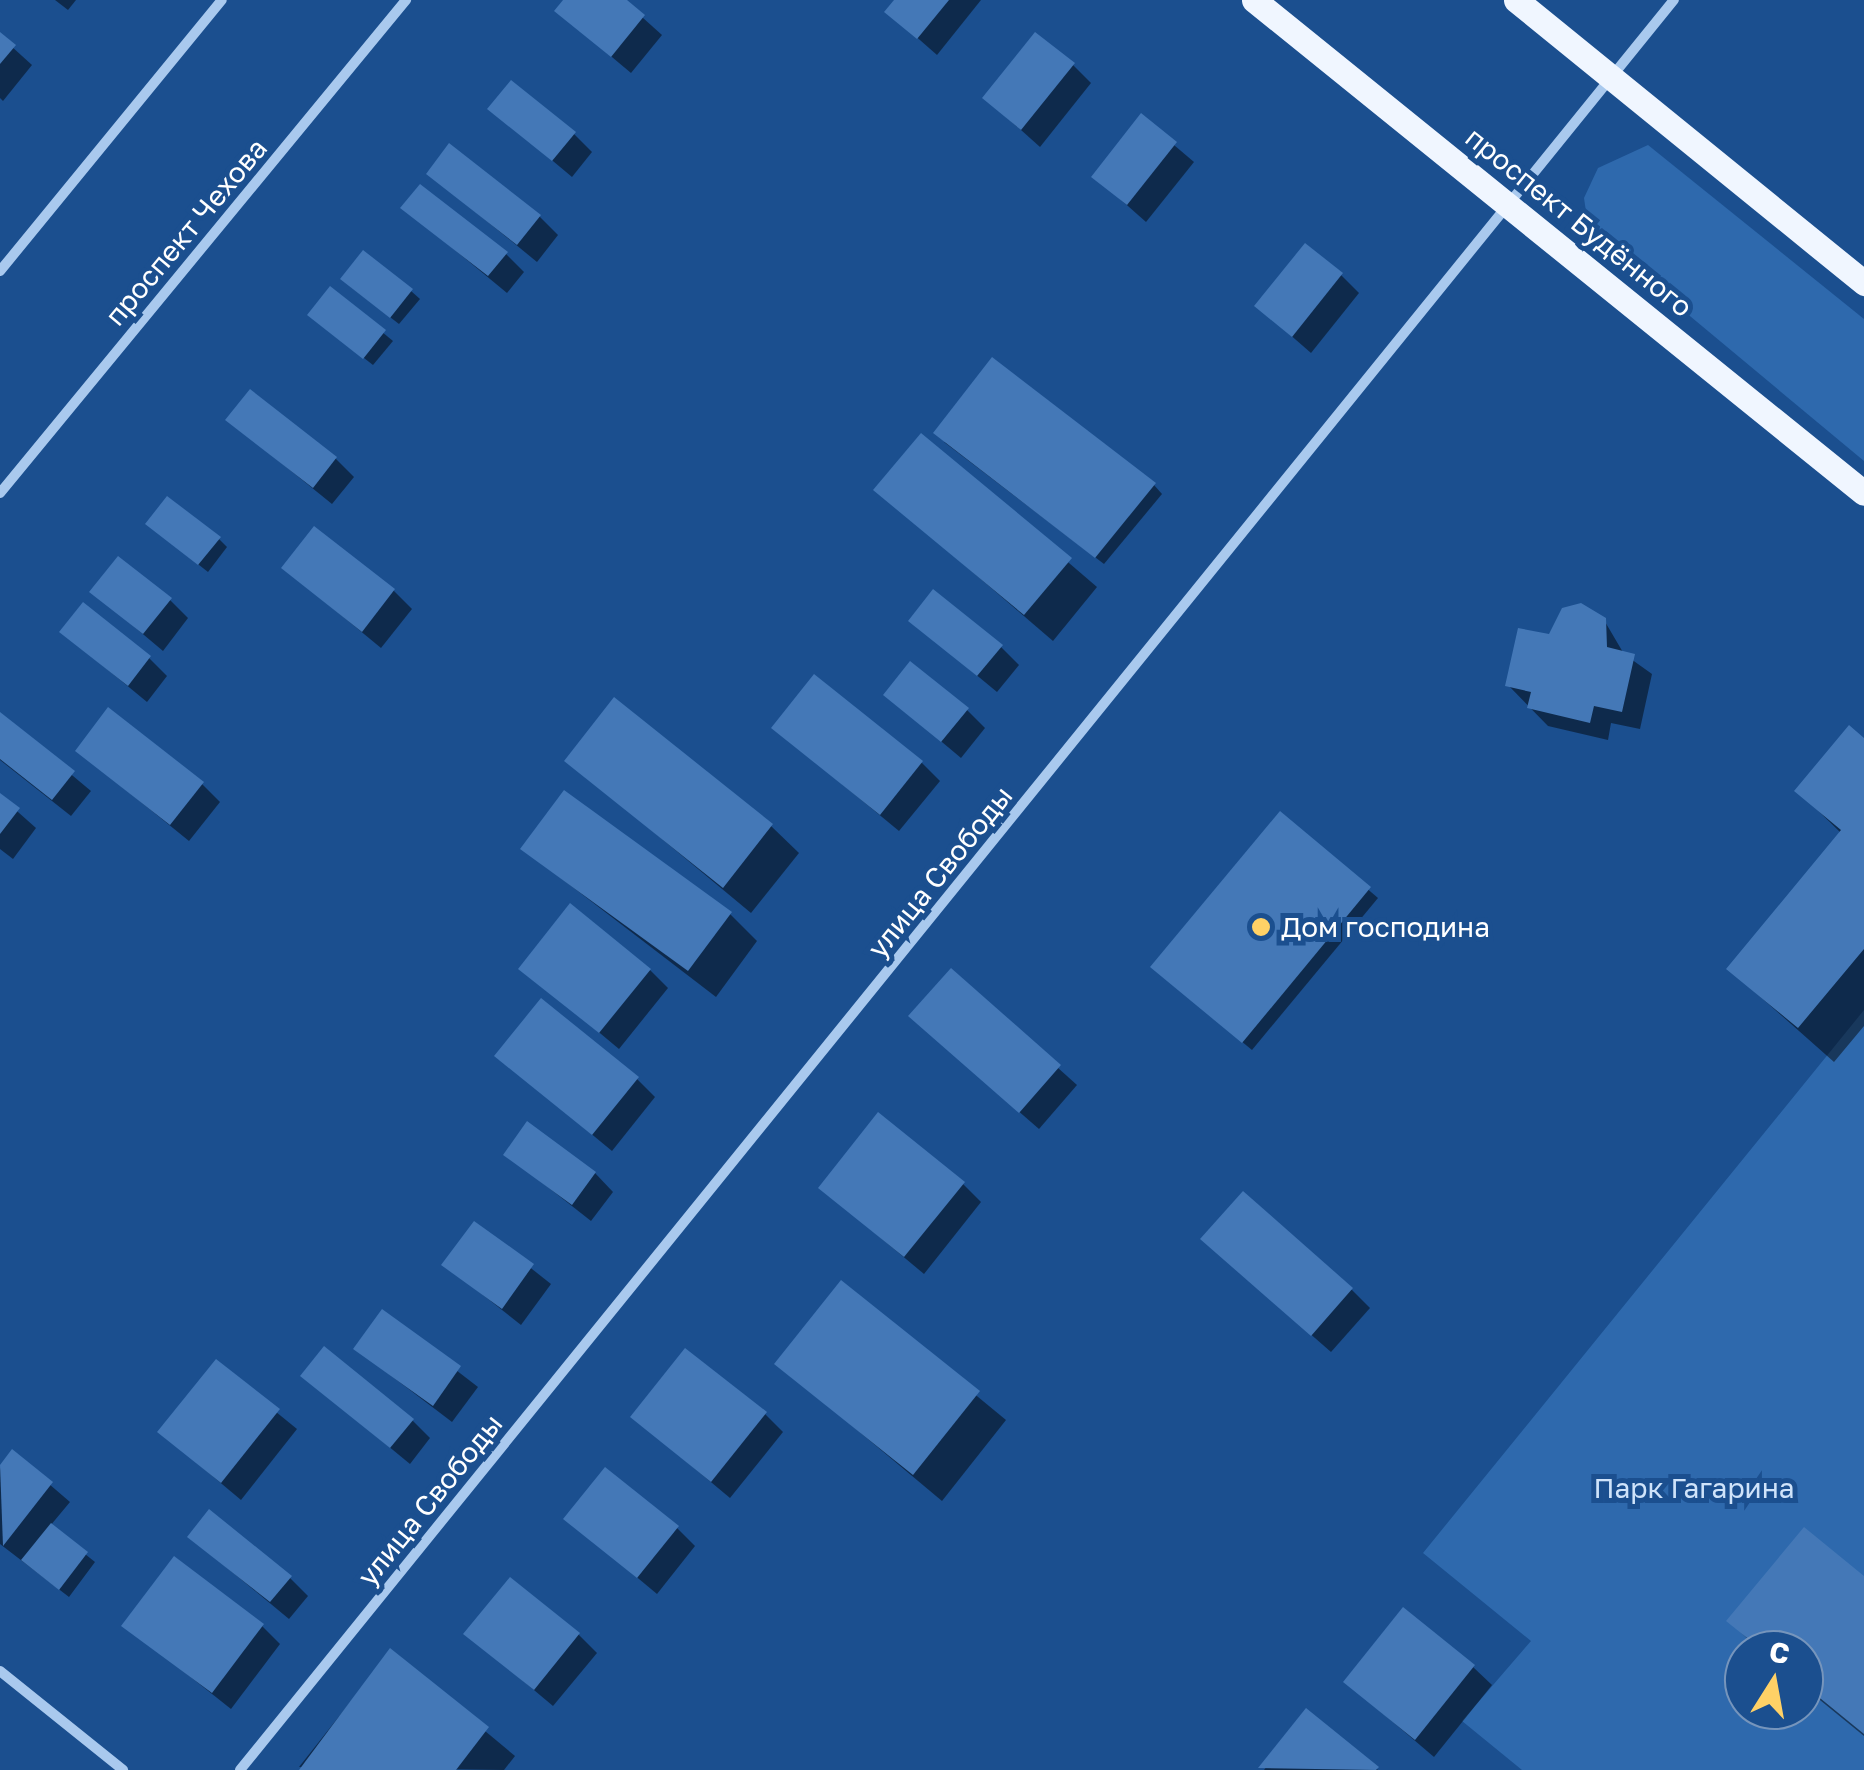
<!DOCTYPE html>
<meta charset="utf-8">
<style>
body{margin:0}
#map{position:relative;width:1864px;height:1770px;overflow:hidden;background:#1b4f8f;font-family:"Golos Text",sans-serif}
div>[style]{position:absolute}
.green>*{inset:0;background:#2e69ad}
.shadow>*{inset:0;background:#0007}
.building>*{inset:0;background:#4478b7}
.minor>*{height:10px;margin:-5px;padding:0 5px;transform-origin:5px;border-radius:5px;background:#a9c9ee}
.primary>*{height:25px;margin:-12.5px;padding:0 12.5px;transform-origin:12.5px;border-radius:12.5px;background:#f0f6ff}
.dots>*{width:28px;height:28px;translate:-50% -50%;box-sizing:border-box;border:5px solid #1b4f8f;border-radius:50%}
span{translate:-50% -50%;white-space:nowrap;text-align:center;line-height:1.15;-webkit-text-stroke:10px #1b4f8f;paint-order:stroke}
.street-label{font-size:28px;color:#fff}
.poi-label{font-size:28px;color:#fff}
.left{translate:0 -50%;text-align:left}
.park-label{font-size:28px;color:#cfe3fa}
.north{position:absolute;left:1724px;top:1630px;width:100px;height:100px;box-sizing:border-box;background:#1b4f8f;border:2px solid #7695bc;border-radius:50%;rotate:11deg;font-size:28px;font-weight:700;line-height:40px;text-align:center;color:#fff}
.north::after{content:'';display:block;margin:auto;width:35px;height:45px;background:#ffd166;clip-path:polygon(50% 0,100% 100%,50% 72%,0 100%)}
</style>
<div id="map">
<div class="green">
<div style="clip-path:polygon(1648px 145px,1864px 319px,1864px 461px,1589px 232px,1584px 198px,1598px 168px)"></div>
<div style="clip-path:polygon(evenodd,1864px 1010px,1864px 1770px,1522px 1770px,1462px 1721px,1531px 1641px,1423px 1553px,1864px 1010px,1744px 1650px,1804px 1650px,1804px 1710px,1744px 1710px,1744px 1650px)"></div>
</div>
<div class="shadow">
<div style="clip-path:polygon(55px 0,76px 0,68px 10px)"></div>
<div style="clip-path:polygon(566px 0,623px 0,662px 35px,631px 73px,557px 11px)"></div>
<div style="clip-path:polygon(897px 0,981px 0,937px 55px,888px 12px)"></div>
<div style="clip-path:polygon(0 36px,32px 65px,3px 101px,0 98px)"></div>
<div style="clip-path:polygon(1073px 65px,1091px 83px,1040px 147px,985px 98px)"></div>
<div style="clip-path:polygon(491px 109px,574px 134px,592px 152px,572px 177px)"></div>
<div style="clip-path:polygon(1141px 117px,1194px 162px,1146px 222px,1094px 176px)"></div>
<div style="clip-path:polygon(429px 174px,540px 217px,558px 235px,537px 262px)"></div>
<div style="clip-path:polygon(404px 208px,506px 254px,524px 272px,507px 293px)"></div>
<div style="clip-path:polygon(1341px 275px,1359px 293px,1311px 353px,1257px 306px)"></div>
<div style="clip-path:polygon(351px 287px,411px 291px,420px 299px,399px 324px)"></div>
<div style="clip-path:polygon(330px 289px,393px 341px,373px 365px,319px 323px)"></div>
<div style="clip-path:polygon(228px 420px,336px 459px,354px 477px,332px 504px)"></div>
<div style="clip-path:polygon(921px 436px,1097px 587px,1053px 641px,876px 489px)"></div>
<div style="clip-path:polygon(944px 442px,1154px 485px,1162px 494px,1104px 564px)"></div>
<div style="clip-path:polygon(157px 532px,219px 539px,227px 547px,208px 572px)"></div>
<div style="clip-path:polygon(284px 568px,393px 590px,412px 609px,381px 648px)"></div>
<div style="clip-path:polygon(93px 592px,170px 600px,188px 618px,163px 651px)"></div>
<div style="clip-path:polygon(1604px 620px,1624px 654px,1652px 674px,1640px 729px,1611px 723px,1608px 740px,1548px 726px,1508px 685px,1550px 637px)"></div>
<div style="clip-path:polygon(911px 621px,1001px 647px,1019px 665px,997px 692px)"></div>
<div style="clip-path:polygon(62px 632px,149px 658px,167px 676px,147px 702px)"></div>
<div style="clip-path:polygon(886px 695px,967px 710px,985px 728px,961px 758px)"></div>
<div style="clip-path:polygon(0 715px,91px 791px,71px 816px,0 760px)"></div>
<div style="clip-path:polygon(774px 728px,922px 763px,940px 781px,899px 831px)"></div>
<div style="clip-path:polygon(1864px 741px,1864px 1026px,1834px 1062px,1729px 969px,1842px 834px,1798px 791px)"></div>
<div style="clip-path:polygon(78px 751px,202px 784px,220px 802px,189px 841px)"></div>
<div style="clip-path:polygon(567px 760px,771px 826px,799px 853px,751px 913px)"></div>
<div style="clip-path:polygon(0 796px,36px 828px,13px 859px,0 849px)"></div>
<div style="clip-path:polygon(1280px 814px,1378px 898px,1252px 1050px,1162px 976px)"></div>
<div style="clip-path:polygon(523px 849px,730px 914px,757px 941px,716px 997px)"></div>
<div style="clip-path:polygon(522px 968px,650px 970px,668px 988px,619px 1049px)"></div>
<div style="clip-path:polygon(951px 972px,1077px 1085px,1039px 1129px,930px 1034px)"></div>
<div style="clip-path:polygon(497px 1056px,637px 1079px,655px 1097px,612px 1151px)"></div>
<div style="clip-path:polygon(507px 1155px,595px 1173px,613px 1192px,591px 1221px)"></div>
<div style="clip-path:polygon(963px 1184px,981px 1202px,924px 1274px,821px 1188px)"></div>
<div style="clip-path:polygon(475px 1224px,551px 1284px,521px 1325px,445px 1265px)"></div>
<div style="clip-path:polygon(1222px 1257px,1352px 1290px,1370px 1308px,1331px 1352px)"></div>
<div style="clip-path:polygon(841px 1284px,1006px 1420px,942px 1501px,777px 1363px)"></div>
<div style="clip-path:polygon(382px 1313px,478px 1387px,452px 1422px,356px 1349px)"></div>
<div style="clip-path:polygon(216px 1363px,297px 1429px,241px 1500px,160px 1432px)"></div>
<div style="clip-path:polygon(303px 1376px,412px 1420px,430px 1438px,410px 1464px)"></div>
<div style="clip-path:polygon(765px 1414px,783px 1432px,730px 1498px,633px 1417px)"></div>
<div style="clip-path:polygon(13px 1453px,70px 1502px,50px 1526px,95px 1562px,69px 1597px,0 1544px,0 1469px)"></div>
<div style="clip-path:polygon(567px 1519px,677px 1528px,695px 1546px,657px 1594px)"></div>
<div style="clip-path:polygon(190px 1537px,290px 1578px,308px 1596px,289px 1619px)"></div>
<div style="clip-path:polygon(1864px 1580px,1864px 1736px,1804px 1687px,1804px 1650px,1759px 1650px,1729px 1621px)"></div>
<div style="clip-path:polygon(125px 1625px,262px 1626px,280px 1644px,231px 1709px)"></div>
<div style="clip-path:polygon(467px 1634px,578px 1634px,597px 1653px,553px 1706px)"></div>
<div style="clip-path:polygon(390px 1652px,515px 1756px,504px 1770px,299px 1767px)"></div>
<div style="clip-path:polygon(1473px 1667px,1492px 1685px,1434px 1757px,1346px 1682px)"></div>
<div style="clip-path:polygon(1306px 1712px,1378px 1770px,1264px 1770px)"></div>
</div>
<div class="building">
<div style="clip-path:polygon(563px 0,627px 0,645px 15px,611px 57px,554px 11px)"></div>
<div style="clip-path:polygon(894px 0,949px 0,917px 39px,884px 12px)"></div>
<div style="clip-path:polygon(0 32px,16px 45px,0 64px)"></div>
<div style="clip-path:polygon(1035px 32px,1075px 63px,1021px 130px,982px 98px)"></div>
<div style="clip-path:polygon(511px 80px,576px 132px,552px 161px,487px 109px)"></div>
<div style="clip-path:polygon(1141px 113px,1177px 142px,1127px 205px,1091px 177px)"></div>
<div style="clip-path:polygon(449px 143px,541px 215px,517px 245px,426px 174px)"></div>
<div style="clip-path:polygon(420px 184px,508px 252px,488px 276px,400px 208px)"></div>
<div style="clip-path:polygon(1305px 243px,1343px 273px,1292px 337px,1254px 306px)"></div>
<div style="clip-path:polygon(363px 250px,413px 289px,390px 318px,340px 279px)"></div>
<div style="clip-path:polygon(330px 286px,386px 330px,363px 359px,307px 315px)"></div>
<div style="clip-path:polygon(992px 357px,1156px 483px,1095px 558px,933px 433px)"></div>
<div style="clip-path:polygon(250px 389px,337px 457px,313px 488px,225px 420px)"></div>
<div style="clip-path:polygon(921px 433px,1072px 558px,1024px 615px,873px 490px)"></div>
<div style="clip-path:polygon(167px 496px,221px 537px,198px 565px,145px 524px)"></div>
<div style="clip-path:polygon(314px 526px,395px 589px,362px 632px,281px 568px)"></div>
<div style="clip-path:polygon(118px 556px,172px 598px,143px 634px,89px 592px)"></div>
<div style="clip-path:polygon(933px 589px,1003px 645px,977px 676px,908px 621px)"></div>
<div style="clip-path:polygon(83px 602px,151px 656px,128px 686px,59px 632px)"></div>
<div style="clip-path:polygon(1581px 603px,1606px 618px,1607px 647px,1635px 654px,1622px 712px,1594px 706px,1590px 723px,1527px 708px,1531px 692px,1505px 686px,1518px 628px,1549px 634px,1562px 608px)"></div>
<div style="clip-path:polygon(910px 661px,969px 708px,941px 742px,883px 695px)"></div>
<div style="clip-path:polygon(814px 674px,923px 761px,880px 815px,771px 728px)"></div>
<div style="clip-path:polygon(614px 697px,773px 824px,723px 888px,564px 761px)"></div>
<div style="clip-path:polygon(108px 707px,204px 782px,170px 825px,75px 751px)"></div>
<div style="clip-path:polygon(0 712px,75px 771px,52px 800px,0 759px)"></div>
<div style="clip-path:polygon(1849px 725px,1864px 738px,1864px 949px,1798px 1028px,1726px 969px,1841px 830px,1794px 791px)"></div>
<div style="clip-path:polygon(564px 790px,732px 912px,688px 971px,520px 849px)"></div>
<div style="clip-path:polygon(0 793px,20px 808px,0 834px)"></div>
<div style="clip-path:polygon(1280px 811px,1371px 887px,1242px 1043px,1150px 967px)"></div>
<div style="clip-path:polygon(570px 903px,651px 969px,599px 1033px,518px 969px)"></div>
<div style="clip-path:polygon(951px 968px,1061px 1065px,1019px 1113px,908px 1016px)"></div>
<div style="clip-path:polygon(541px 998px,639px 1077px,592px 1135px,494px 1056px)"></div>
<div style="clip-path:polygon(878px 1112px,965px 1182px,904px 1257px,818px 1188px)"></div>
<div style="clip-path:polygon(527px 1121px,596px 1172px,572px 1205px,503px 1155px)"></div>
<div style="clip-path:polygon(1243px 1191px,1353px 1288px,1311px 1336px,1200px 1239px)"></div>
<div style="clip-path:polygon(474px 1221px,534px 1264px,502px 1309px,441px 1265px)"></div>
<div style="clip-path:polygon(841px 1280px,980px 1391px,913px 1475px,774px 1364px)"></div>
<div style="clip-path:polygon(382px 1309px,461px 1366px,433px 1406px,353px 1349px)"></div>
<div style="clip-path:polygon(324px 1346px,414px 1419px,390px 1448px,300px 1376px)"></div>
<div style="clip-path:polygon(685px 1348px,767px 1412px,711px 1482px,630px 1417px)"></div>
<div style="clip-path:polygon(216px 1359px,280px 1409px,221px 1483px,157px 1432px)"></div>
<div style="clip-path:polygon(12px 1449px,53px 1482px,3px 1546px,0 1465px)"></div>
<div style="clip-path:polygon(605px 1467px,679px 1526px,637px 1578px,563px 1519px)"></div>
<div style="clip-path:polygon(209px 1509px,292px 1576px,270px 1602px,187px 1537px)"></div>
<div style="clip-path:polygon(51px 1523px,88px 1552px,59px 1590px,21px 1560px)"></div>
<div style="clip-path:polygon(1804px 1527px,1864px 1576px,1864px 1734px,1804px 1685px,1804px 1650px,1762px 1650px,1726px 1621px)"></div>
<div style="clip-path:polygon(174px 1556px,264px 1624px,212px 1693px,121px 1626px)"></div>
<div style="clip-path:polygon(510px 1577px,580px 1633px,534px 1690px,463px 1634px)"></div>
<div style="clip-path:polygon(1403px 1607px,1475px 1665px,1415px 1740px,1343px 1682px)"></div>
<div style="clip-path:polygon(390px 1648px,489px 1727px,456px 1770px,299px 1770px)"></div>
<div style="clip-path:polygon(1306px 1708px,1379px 1767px,1376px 1770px,1258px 1768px)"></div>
</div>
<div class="minor">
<div style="left:0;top:271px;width:350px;rotate:-50.7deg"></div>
<div style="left:0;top:493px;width:639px;rotate:-50.53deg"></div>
<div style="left:0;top:1671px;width:158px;rotate:38.8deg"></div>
<div style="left:240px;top:1770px;width:2278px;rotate:-50.99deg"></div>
</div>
<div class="primary">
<div style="left:1254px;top:0;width:784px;rotate:38.95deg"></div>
<div style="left:1516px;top:0;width:449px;rotate:39.1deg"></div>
</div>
<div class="dots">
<div style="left:1261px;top:927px;background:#ffd166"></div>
</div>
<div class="street-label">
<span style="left:1579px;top:222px;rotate:39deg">проспект Будённого</span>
<span style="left:186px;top:232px;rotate:-50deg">проспект Чехова</span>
<span style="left:940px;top:872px;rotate:-51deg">улица Свободы</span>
<span style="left:430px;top:1500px;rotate:-51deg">улица Свободы</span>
</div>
<div class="poi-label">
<span class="left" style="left:1281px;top:927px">Дом господина</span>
</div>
<div class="park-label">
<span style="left:1694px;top:1488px">Парк Гагарина</span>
</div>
<div class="north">С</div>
</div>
